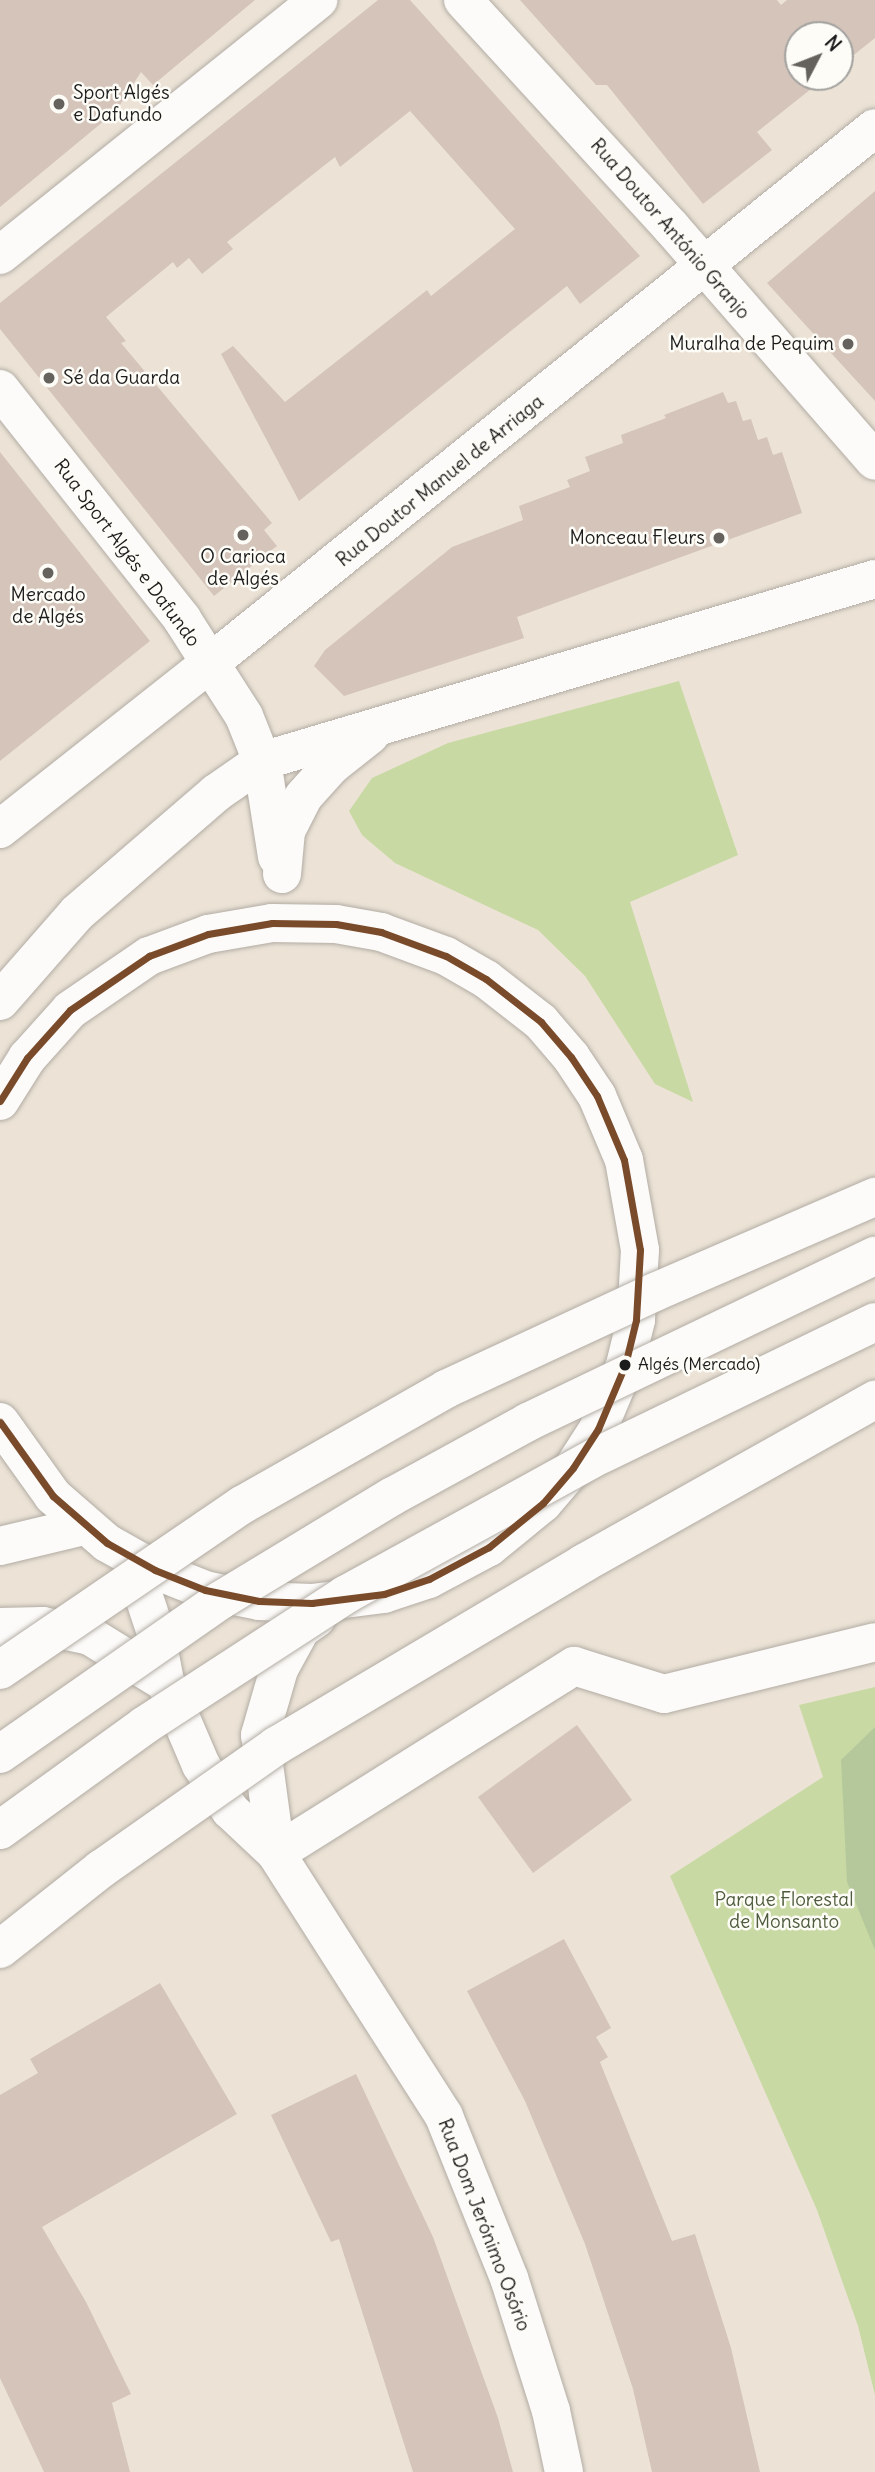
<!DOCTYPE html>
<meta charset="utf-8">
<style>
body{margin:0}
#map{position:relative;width:875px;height:2472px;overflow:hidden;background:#ece3d6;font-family:Delius,sans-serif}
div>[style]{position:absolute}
.green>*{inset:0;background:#c8d9a3}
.forest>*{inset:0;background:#b5c89b}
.building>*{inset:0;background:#d4c4ba}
.roads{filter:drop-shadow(0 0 2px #b2aca4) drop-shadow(0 0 2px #b2aca4)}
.pedestrian>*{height:38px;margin:-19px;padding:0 19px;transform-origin:19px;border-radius:19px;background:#fcfbf9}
.minor>*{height:38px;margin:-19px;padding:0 19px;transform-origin:19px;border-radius:19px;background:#fcfbf9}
.tertiary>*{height:38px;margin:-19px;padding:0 19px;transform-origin:19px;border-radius:19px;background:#fcfbf9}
.bridges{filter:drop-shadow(0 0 2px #b2aca4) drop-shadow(0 0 2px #b2aca4)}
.motorway-bridge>*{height:38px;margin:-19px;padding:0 19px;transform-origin:19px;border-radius:19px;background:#fcfbf9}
.bus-1>*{height:7px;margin:-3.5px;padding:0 3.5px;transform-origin:3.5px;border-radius:3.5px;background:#7a4b2a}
.dots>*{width:19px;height:19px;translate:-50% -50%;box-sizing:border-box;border:4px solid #fdfcf7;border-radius:50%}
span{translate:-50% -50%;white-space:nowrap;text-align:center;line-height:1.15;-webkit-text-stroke:5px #fdfcf7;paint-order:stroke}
.bus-label{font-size:17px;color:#1c1c1c}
.left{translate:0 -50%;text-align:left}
.poi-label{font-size:19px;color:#1c1c1c}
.right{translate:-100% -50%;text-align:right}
.street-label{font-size:19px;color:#1c1c1c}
.park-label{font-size:19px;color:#4e5b3d}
.north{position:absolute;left:784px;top:21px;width:70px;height:70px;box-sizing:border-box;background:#fdfcf7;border:2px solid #a3a29f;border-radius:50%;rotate:48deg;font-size:19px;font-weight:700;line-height:28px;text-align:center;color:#1c1c1c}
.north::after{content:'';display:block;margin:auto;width:24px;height:32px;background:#65625d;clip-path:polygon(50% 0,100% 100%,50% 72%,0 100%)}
</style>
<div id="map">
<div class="green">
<div style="clip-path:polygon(679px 681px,738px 855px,630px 902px,693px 1102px,655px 1084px,585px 976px,538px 930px,395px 863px,362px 835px,349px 811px,372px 778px,448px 743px)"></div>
<div style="clip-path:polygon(875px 1687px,875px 2395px,858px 2326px,817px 2210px,670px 1876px,823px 1777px,799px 1705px)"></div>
</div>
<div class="forest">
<div style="clip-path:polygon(875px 1727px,875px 1950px,847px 1882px,841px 1760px)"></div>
</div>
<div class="building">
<div style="clip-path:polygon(0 0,255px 0,153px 85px,141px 72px,116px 111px,0 207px)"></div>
<div style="clip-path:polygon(378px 0,410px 0,640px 256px,580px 304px,567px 286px,299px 501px,221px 354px,233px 346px,285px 402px,427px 290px,431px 296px,515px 229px,410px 111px,340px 167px,335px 157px,227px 242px,233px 249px,202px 274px,189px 258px,177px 268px,173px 262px,106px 317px,126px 341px,121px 343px,272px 523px,264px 530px,277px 546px,214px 596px,0 329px,0 303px)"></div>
<div style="clip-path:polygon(520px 0,777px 0,781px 5px,787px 0,875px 0,875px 38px,840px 66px,840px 35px,798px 35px,798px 77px,826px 77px,757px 132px,772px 150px,703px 204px,607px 85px,596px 85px)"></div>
<div style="clip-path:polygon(875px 191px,875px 401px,767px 283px)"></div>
<div style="clip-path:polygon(723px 392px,728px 403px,736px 401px,743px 421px,751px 419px,758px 440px,767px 437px,773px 455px,782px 452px,802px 513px,517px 617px,524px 638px,344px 696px,314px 666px,325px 650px,452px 547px,523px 520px,519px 506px,570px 487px,567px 480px,590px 471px,585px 457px,623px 443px,621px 435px,666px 418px,664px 415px)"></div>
<div style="clip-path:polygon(0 452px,150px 641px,0 761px)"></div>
<div style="clip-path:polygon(577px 1725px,632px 1800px,533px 1873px,478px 1797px)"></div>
<div style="clip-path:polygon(564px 1939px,611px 2028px,596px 2037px,608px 2057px,600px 2062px,672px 2241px,695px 2234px,731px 2348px,760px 2472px,652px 2472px,633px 2389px,585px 2244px,525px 2101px,467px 1991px)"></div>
<div style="clip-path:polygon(160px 1983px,237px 2114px,42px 2227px,86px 2302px,131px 2394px,112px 2403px,130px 2472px,44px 2472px,0 2378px,0 2095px,38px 2073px,30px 2059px)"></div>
<div style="clip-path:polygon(356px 2074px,433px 2237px,498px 2418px,513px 2472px,413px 2472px,339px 2239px,331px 2242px,271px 2115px)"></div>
</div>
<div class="roads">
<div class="pedestrian">
<div style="left:0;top:389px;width:293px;rotate:51.6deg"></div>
<div style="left:182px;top:619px;width:52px;rotate:57.5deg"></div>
<div style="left:210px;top:663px;width:268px;rotate:141.7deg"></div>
</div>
<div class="minor">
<div style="left:463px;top:0;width:308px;rotate:47.5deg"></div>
<div style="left:671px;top:227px;width:310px;rotate:48.9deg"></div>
<div style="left:0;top:255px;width:408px;rotate:-38.7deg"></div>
<div style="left:262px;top:761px;width:48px;rotate:-111.8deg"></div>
<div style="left:244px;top:716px;width:63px;rotate:-122.7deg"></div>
<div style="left:210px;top:663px;width:853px;rotate:-38.82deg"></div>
<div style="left:564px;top:2472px;width:62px;rotate:-102deg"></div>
<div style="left:551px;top:2411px;width:139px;rotate:-107.5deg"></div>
<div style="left:509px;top:2278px;width:175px;rotate:-111.9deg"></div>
<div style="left:444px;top:2116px;width:312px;rotate:-122.6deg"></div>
<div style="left:276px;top:1853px;width:352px;rotate:-32.1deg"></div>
<div style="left:574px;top:1666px;width:94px;rotate:17.3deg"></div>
<div style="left:664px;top:1694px;width:217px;rotate:-13.8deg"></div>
</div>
<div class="tertiary">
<div style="left:262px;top:761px;width:97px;rotate:81.1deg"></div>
<div style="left:282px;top:874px;width:43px;rotate:-84.7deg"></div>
<div style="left:286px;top:831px;width:38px;rotate:-63deg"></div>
<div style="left:303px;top:797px;width:42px;rotate:-47.9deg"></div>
<div style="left:331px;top:766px;width:50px;rotate:-38.5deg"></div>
<div style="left:0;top:1001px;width:117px;rotate:-48.8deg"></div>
<div style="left:77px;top:913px;width:184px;rotate:-40.8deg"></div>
<div style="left:216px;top:793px;width:56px;rotate:-34.8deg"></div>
<div style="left:262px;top:761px;width:639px;rotate:-16.54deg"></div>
<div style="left:0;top:1101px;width:51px;rotate:-57.9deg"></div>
<div style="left:27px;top:1058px;width:64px;rotate:-48.1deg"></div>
<div style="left:70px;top:1010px;width:96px;rotate:-34.4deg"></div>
<div style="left:149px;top:956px;width:63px;rotate:-20.4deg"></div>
<div style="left:208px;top:934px;width:65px;rotate:-9.8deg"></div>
<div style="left:272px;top:923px;width:64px;rotate:0.9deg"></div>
<div style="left:336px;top:924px;width:46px;rotate:10.1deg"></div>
<div style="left:381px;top:932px;width:69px;rotate:20.3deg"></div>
<div style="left:446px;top:956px;width:46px;rotate:29.9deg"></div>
<div style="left:486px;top:979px;width:70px;rotate:38deg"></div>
<div style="left:541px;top:1022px;width:46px;rotate:49.4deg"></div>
<div style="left:571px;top:1057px;width:47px;rotate:56.3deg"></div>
<div style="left:597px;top:1096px;width:69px;rotate:67.1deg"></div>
<div style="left:624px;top:1160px;width:91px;rotate:79.9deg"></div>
<div style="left:640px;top:1250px;width:70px;rotate:93.3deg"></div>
<div style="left:636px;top:1320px;width:46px;rotate:103.7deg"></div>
<div style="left:625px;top:1365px;width:69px;rotate:112.9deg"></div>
<div style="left:598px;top:1429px;width:46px;rotate:122.7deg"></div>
<div style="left:573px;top:1468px;width:46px;rotate:130.6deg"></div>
<div style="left:543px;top:1503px;width:70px;rotate:140.8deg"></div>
<div style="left:489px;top:1547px;width:68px;rotate:151.9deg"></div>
<div style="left:429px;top:1579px;width:47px;rotate:161.6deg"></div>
<div style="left:384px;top:1594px;width:73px;rotate:172.9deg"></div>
<div style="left:312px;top:1603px;width:53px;rotate:-177.8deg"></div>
<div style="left:259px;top:1601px;width:55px;rotate:-168.5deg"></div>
<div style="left:205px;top:1590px;width:54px;rotate:-158.2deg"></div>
<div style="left:155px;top:1570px;width:55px;rotate:-150.6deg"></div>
<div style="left:107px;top:1543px;width:72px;rotate:-139deg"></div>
<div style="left:53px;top:1496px;width:91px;rotate:-125.6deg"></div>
<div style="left:0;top:1546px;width:86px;rotate:-13.4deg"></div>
<div style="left:131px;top:1558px;width:76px;rotate:71.6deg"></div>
<div style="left:155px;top:1630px;width:52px;rotate:78.9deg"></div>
<div style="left:165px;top:1681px;width:91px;rotate:66.8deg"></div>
<div style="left:201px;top:1765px;width:54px;rotate:57.2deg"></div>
<div style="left:230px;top:1810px;width:63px;rotate:43.1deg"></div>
<div style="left:0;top:1627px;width:43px;rotate:-1.3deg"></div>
<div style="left:43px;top:1626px;width:48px;rotate:12deg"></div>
<div style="left:90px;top:1636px;width:82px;rotate:31.6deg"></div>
<div style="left:276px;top:1853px;width:119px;rotate:-97.7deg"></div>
<div style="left:260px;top:1735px;width:69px;rotate:-73.9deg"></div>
<div style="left:279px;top:1669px;width:46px;rotate:-61.2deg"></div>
<div style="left:301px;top:1629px;width:19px;rotate:-35deg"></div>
</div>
</div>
<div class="bridges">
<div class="motorway-bridge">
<div style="left:0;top:1670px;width:293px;rotate:-34.3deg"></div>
<div style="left:242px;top:1505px;width:235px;rotate:-29.6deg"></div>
<div style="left:446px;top:1389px;width:230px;rotate:-24.9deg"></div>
<div style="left:655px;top:1292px;width:240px;rotate:-23.4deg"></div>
<div style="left:0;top:1754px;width:269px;rotate:-34.9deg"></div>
<div style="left:221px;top:1600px;width:201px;rotate:-31.2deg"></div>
<div style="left:393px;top:1496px;width:154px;rotate:-28.7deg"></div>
<div style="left:528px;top:1422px;width:385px;rotate:-25.6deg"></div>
<div style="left:0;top:1830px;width:179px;rotate:-35.9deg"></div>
<div style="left:145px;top:1725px;width:239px;rotate:-33deg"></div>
<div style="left:345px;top:1595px;width:293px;rotate:-28.8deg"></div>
<div style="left:602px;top:1454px;width:303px;rotate:-25.8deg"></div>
<div style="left:0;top:1949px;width:129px;rotate:-38.4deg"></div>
<div style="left:101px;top:1869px;width:214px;rotate:-35.1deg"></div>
<div style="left:276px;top:1746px;width:358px;rotate:-30.7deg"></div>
<div style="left:584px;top:1563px;width:334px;rotate:-29.3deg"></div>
</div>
</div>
<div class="bus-1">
<div style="left:0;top:1101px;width:51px;rotate:-57.9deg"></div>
<div style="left:27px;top:1058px;width:64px;rotate:-48.1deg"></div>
<div style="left:70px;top:1010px;width:96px;rotate:-34.4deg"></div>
<div style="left:149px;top:956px;width:63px;rotate:-20.4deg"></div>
<div style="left:208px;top:934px;width:65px;rotate:-9.8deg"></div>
<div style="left:272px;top:923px;width:64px;rotate:0.9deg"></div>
<div style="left:336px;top:924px;width:46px;rotate:10.1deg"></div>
<div style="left:381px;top:932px;width:69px;rotate:20.3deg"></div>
<div style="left:446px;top:956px;width:46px;rotate:29.9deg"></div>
<div style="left:486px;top:979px;width:70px;rotate:38deg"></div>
<div style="left:541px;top:1022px;width:46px;rotate:49.4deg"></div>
<div style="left:571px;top:1057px;width:47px;rotate:56.3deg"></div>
<div style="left:597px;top:1096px;width:69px;rotate:67.1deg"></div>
<div style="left:624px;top:1160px;width:91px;rotate:79.9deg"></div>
<div style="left:640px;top:1250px;width:70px;rotate:93.3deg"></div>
<div style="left:636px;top:1320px;width:46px;rotate:103.7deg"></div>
<div style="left:625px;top:1365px;width:69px;rotate:112.9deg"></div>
<div style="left:598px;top:1429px;width:46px;rotate:122.7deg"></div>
<div style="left:573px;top:1468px;width:46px;rotate:130.6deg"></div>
<div style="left:543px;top:1503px;width:70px;rotate:140.8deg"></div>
<div style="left:489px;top:1547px;width:68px;rotate:151.9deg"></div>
<div style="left:429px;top:1579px;width:47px;rotate:161.6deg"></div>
<div style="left:384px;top:1594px;width:73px;rotate:172.9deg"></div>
<div style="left:312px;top:1603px;width:53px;rotate:-177.8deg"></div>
<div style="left:259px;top:1601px;width:55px;rotate:-168.5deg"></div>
<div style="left:205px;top:1590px;width:54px;rotate:-158.2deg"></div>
<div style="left:155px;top:1570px;width:55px;rotate:-150.6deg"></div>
<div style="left:107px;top:1543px;width:72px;rotate:-139deg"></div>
<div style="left:53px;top:1496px;width:91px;rotate:-125.6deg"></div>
</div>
<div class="dots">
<div style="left:59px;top:104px;background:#65625d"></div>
<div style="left:848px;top:344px;background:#65625d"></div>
<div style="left:49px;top:378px;background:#65625d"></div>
<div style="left:243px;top:535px;background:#65625d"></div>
<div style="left:719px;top:538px;background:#65625d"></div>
<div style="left:48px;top:573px;background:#65625d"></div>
<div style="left:625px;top:1365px;background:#1c1c1c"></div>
</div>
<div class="bus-label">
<span class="left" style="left:638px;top:1365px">Algés (Mercado)</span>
</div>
<div class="poi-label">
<span class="left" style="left:73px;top:104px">Sport Algés<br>e Dafundo</span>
<span class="right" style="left:834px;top:344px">Muralha de Pequim</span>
<span class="left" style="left:63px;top:378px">Sé da Guarda</span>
<span class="right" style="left:705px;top:538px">Monceau Fleurs</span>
<span style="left:243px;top:568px">O Carioca<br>de Algés</span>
<span style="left:48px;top:606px">Mercado<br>de Algés</span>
</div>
<div class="street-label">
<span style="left:670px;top:229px;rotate:49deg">Rua Doutor António Granjo</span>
<span style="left:440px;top:481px;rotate:-39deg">Rua Doutor Manuel de Arriaga</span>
<span style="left:127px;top:553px;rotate:53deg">Rua Sport Algés e Dafundo</span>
<span style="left:484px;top:2225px;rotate:69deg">Rua Dom Jerónimo Osório</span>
</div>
<div class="park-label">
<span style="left:784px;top:1911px">Parque Florestal<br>de Monsanto</span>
</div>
<div class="north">N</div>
</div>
